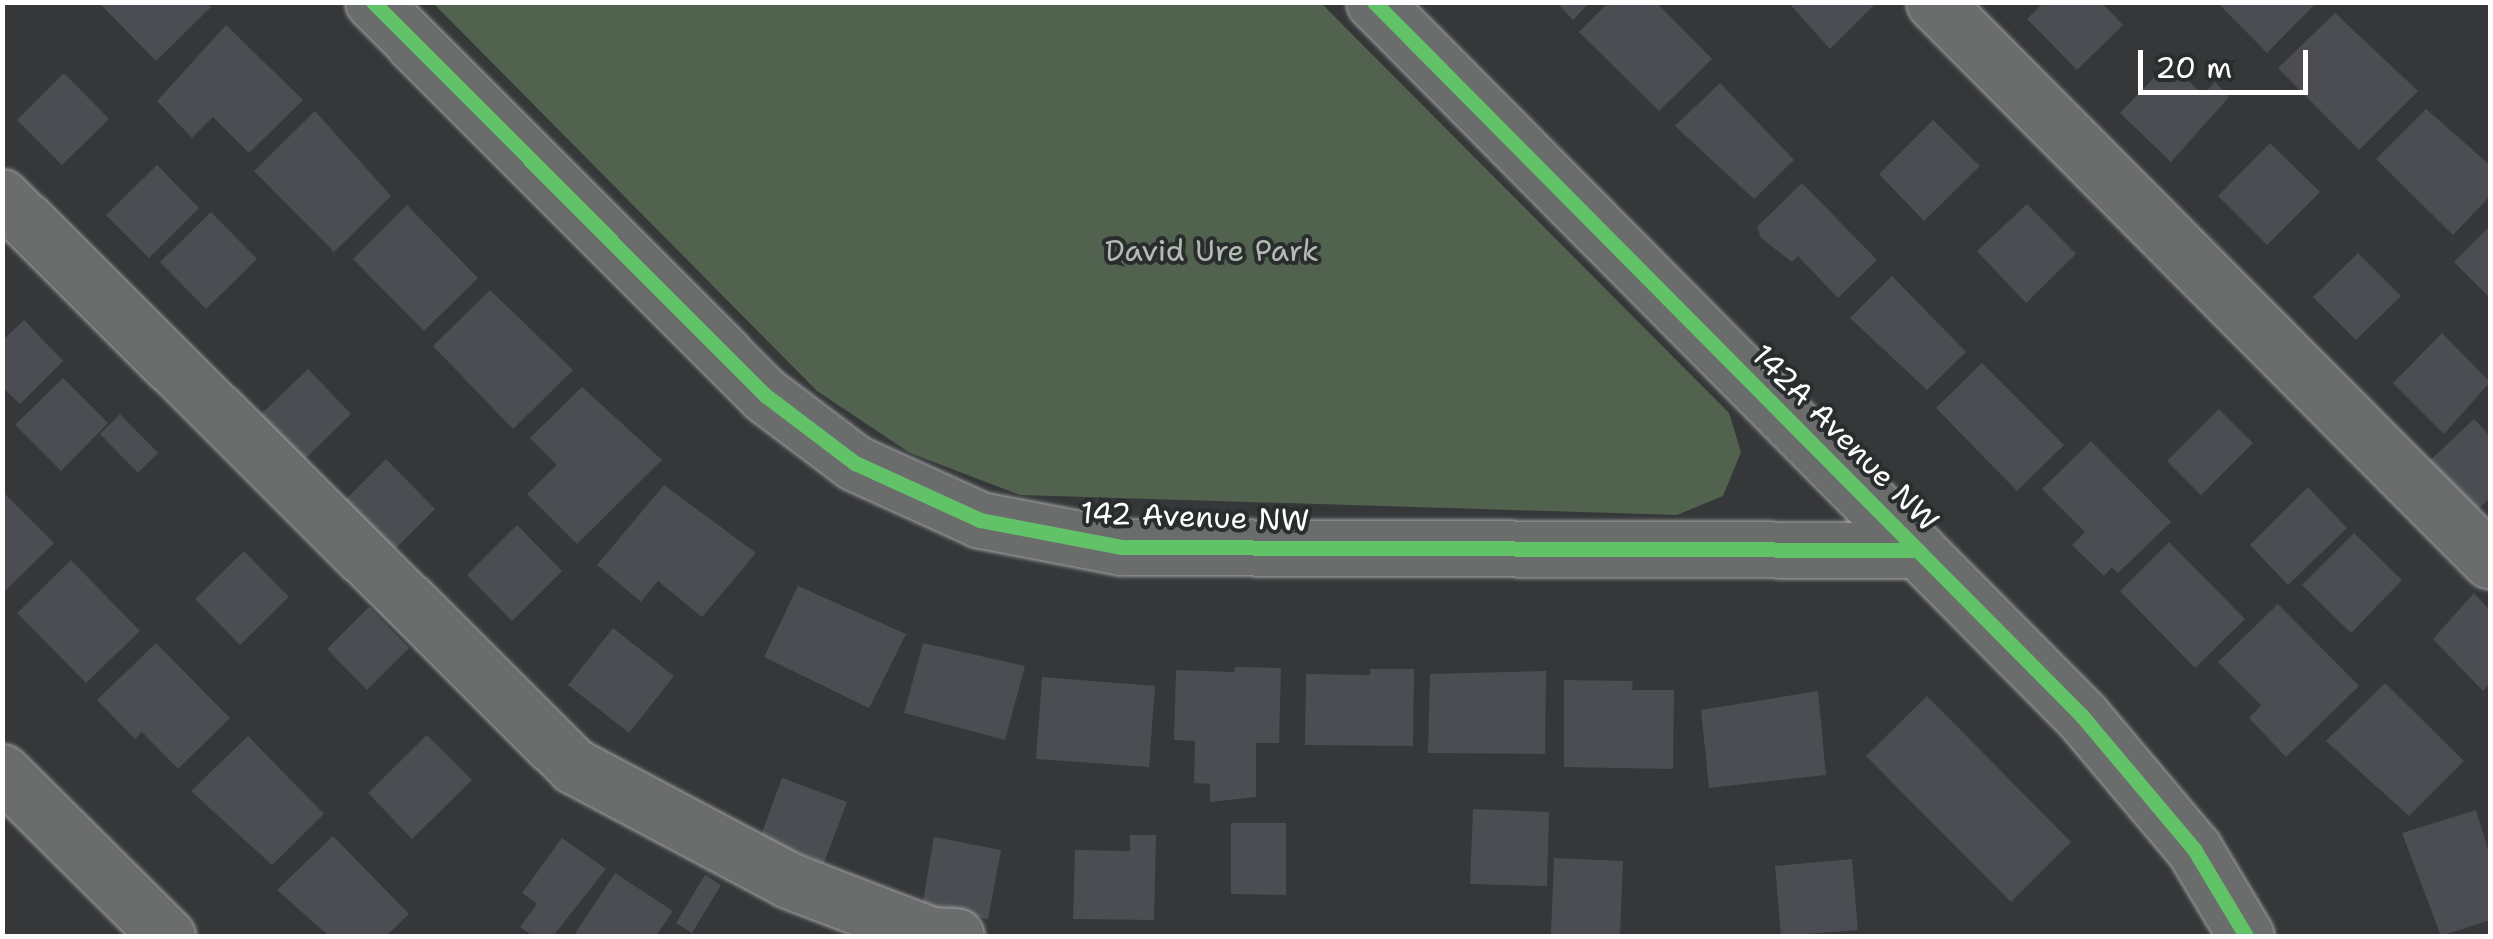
<!DOCTYPE html>
<style>
body{margin:0}
#map{position:relative;width:2493px;height:939px;overflow:hidden;background:#353739;font-family:"Shantell Sans",sans-serif}
div>[style]{position:absolute}
.green>*{inset:0;background:#51624f}
.building>*{inset:0;background:#4b4d52}
.roads{filter:drop-shadow(0 0 2px #a4a5a6) drop-shadow(0 0 2px #a4a5a6)}
.minor>*{height:55px;margin:-27.5px;padding:0 27.5px;transform-origin:27.5px;border-radius:27.5px;background:#6b6d6d}
.cycleway>*{height:15px;margin:-7.5px;padding:0 7.5px;transform-origin:7.5px;border-radius:7.5px;background:#61c268}
span{translate:-50% -50%;white-space:nowrap;text-align:center;line-height:1.15;-webkit-text-stroke:8px #2a2d2e;paint-order:stroke}
.park-label{font-size:30px;color:#b2bcb2}
.street-label{font-size:30px;color:#fff}
.frame{position:absolute;inset:0;border:5px solid #fff;pointer-events:none}
.scale{position:absolute;left:2138px;top:50px;width:170px;height:45px;box-sizing:border-box;border:5px solid #fff;border-top:0;padding-left:12px;font-size:30px;line-height:35px;white-space:nowrap;color:#fff;-webkit-text-stroke:8px #2a2d2e;paint-order:stroke}
</style>
<div id="map">
<div class="green">
<div style="clip-path:polygon(433px 3px,1321px 3px,1729px 413px,1741px 452px,1723px 496px,1677px 515px,1020px 495px,910px 453px,817px 391px)"></div>
</div>
<div class="building">
<div style="clip-path:polygon(98px 2px,206px 2px,211px 7px,156px 61px)"></div>
<div style="clip-path:polygon(1556px 2px,1590px 2px,1573px 20px)"></div>
<div style="clip-path:polygon(1609px 2px,1656px 2px,1712px 59px,1659px 111px,1579px 32px)"></div>
<div style="clip-path:polygon(1788px 2px,1877px 2px,1830px 49px)"></div>
<div style="clip-path:polygon(2044px 2px,2101px 2px,2123px 25px,2077px 70px,2027px 19px)"></div>
<div style="clip-path:polygon(2217px 2px,2317px 2px,2267px 53px)"></div>
<div style="clip-path:polygon(2335px 13px,2418px 91px,2359px 150px,2278px 68px)"></div>
<div style="clip-path:polygon(226px 25px,303px 100px,249px 153px,213px 117px,192px 138px,157px 101px)"></div>
<div style="clip-path:polygon(2169px 62px,2203px 95px,2215px 82px,2229px 97px,2171px 162px,2120px 113px)"></div>
<div style="clip-path:polygon(64px 73px,109px 119px,62px 165px,17px 120px)"></div>
<div style="clip-path:polygon(1720px 83px,1794px 160px,1754px 199px,1675px 126px)"></div>
<div style="clip-path:polygon(2426px 109px,2490px 165px,2490px 196px,2453px 235px,2376px 159px)"></div>
<div style="clip-path:polygon(315px 111px,391px 196px,334px 252px,254px 171px)"></div>
<div style="clip-path:polygon(1933px 120px,1980px 166px,1924px 221px,1879px 174px)"></div>
<div style="clip-path:polygon(2270px 143px,2320px 192px,2267px 245px,2218px 196px)"></div>
<div style="clip-path:polygon(157px 165px,199px 208px,149px 258px,106px 215px)"></div>
<div style="clip-path:polygon(1802px 183px,1877px 260px,1838px 298px,1798px 256px,1792px 262px,1761px 238px,1757px 227px)"></div>
<div style="clip-path:polygon(2027px 204px,2076px 254px,2026px 303px,1977px 251px)"></div>
<div style="clip-path:polygon(407px 205px,478px 278px,424px 331px,353px 259px)"></div>
<div style="clip-path:polygon(211px 212px,257px 259px,206px 309px,160px 262px)"></div>
<div style="clip-path:polygon(2490px 226px,2490px 298px,2454px 262px)"></div>
<div style="clip-path:polygon(2358px 253px,2401px 296px,2356px 340px,2313px 297px)"></div>
<div style="clip-path:polygon(1892px 276px,1966px 352px,1927px 390px,1850px 318px)"></div>
<div style="clip-path:polygon(490px 290px,573px 370px,513px 429px,433px 346px)"></div>
<div style="clip-path:polygon(24px 320px,63px 361px,20px 404px,2px 387px,2px 341px)"></div>
<div style="clip-path:polygon(2442px 333px,2490px 382px,2444px 434px,2393px 383px)"></div>
<div style="clip-path:polygon(1982px 363px,2064px 445px,2017px 491px,1936px 408px)"></div>
<div style="clip-path:polygon(308px 369px,351px 414px,300px 464px,255px 420px)"></div>
<div style="clip-path:polygon(63px 378px,108px 423px,61px 471px,15px 425px)"></div>
<div style="clip-path:polygon(582px 387px,662px 460px,577px 544px,527px 494px,557px 465px,530px 438px)"></div>
<div style="clip-path:polygon(2219px 409px,2253px 443px,2201px 495px,2167px 461px)"></div>
<div style="clip-path:polygon(120px 414px,158px 453px,138px 473px,100px 434px)"></div>
<div style="clip-path:polygon(2474px 419px,2490px 436px,2490px 498px,2470px 517px,2423px 467px)"></div>
<div style="clip-path:polygon(2091px 441px,2171px 522px,2118px 573px,2112px 567px,2104px 576px,2072px 545px,2085px 532px,2042px 489px)"></div>
<div style="clip-path:polygon(386px 459px,435px 509px,389px 555px,340px 505px)"></div>
<div style="clip-path:polygon(664px 485px,756px 553px,702px 617px,658px 581px,641px 602px,597px 565px)"></div>
<div style="clip-path:polygon(2308px 487px,2347px 528px,2288px 585px,2250px 545px)"></div>
<div style="clip-path:polygon(2px 491px,54px 543px,2px 594px)"></div>
<div style="clip-path:polygon(517px 525px,562px 571px,512px 621px,467px 575px)"></div>
<div style="clip-path:polygon(2354px 533px,2402px 580px,2351px 633px,2302px 585px)"></div>
<div style="clip-path:polygon(2169px 542px,2245px 619px,2195px 668px,2120px 591px)"></div>
<div style="clip-path:polygon(244px 551px,289px 597px,240px 645px,195px 599px)"></div>
<div style="clip-path:polygon(71px 560px,140px 631px,86px 683px,17px 613px)"></div>
<div style="clip-path:polygon(798px 586px,906px 634px,869px 708px,764px 657px)"></div>
<div style="clip-path:polygon(2474px 593px,2490px 611px,2490px 684px,2483px 691px,2433px 639px)"></div>
<div style="clip-path:polygon(2278px 604px,2359px 686px,2286px 757px,2249px 718px,2261px 705px,2218px 662px)"></div>
<div style="clip-path:polygon(369px 607px,409px 648px,367px 690px,327px 649px)"></div>
<div style="clip-path:polygon(613px 628px,674px 676px,629px 733px,568px 685px)"></div>
<div style="clip-path:polygon(156px 643px,230px 718px,178px 769px,142px 732px,135px 739px,97px 700px)"></div>
<div style="clip-path:polygon(923px 643px,1025px 666px,1005px 740px,904px 713px)"></div>
<div style="clip-path:polygon(1235px 667px,1281px 668px,1279px 743px,1256px 743px,1256px 797px,1210px 802px,1210px 784px,1194px 783px,1195px 741px,1174px 740px,1176px 670px,1234px 672px)"></div>
<div style="clip-path:polygon(1370px 669px,1414px 669px,1413px 746px,1305px 745px,1306px 674px,1370px 675px)"></div>
<div style="clip-path:polygon(1546px 671px,1545px 754px,1428px 753px,1430px 674px)"></div>
<div style="clip-path:polygon(1042px 677px,1155px 686px,1149px 767px,1036px 759px)"></div>
<div style="clip-path:polygon(1564px 680px,1633px 681px,1632px 690px,1674px 690px,1673px 769px,1564px 767px)"></div>
<div style="clip-path:polygon(2385px 683px,2464px 761px,2409px 816px,2326px 741px)"></div>
<div style="clip-path:polygon(1818px 691px,1826px 775px,1709px 788px,1701px 710px)"></div>
<div style="clip-path:polygon(1927px 696px,2071px 842px,2011px 902px,1866px 756px)"></div>
<div style="clip-path:polygon(427px 735px,472px 780px,412px 839px,368px 793px)"></div>
<div style="clip-path:polygon(248px 736px,324px 814px,272px 865px,191px 791px)"></div>
<div style="clip-path:polygon(782px 778px,847px 802px,824px 863px,760px 838px)"></div>
<div style="clip-path:polygon(1473px 809px,1549px 812px,1547px 886px,1470px 884px)"></div>
<div style="clip-path:polygon(2476px 810px,2490px 856px,2490px 920px,2441px 936px,2402px 833px)"></div>
<div style="clip-path:polygon(1231px 823px,1286px 823px,1286px 895px,1231px 894px)"></div>
<div style="clip-path:polygon(1130px 835px,1156px 835px,1154px 920px,1073px 919px,1075px 850px,1130px 851px)"></div>
<div style="clip-path:polygon(333px 836px,409px 914px,386px 936px,329px 936px,277px 890px)"></div>
<div style="clip-path:polygon(934px 837px,1001px 850px,988px 919px,922px 907px)"></div>
<div style="clip-path:polygon(562px 838px,606px 869px,553px 936px,533px 936px,520px 927px,537px 904px,522px 893px)"></div>
<div style="clip-path:polygon(1554px 858px,1623px 861px,1620px 936px,1551px 934px)"></div>
<div style="clip-path:polygon(1852px 859px,1858px 930px,1781px 936px,1775px 866px)"></div>
<div style="clip-path:polygon(615px 873px,673px 911px,656px 936px,574px 935px)"></div>
<div style="clip-path:polygon(705px 875px,721px 885px,692px 933px,676px 923px)"></div>
</div>
<div class="roads">
<div class="minor">
<div style="left:373px;top:2px;width:555px;rotate:45.07deg"></div>
<div style="left:765px;top:395px;width:113px;rotate:37.1deg"></div>
<div style="left:855px;top:463px;width:137px;rotate:24.5deg"></div>
<div style="left:980px;top:520px;width:144px;rotate:10.8deg"></div>
<div style="left:1121px;top:547px;width:796px;rotate:0.22deg"></div>
<div style="left:1374px;top:2px;width:1006px;rotate:45.24deg"></div>
<div style="left:2082px;top:716px;width:174px;rotate:49.9deg"></div>
<div style="left:2194px;top:849px;width:101px;rotate:59.1deg"></div>
<div style="left:1934px;top:2px;width:788px;rotate:45.15deg"></div>
<div style="left:2px;top:197px;width:807px;rotate:44.85deg"></div>
<div style="left:574px;top:766px;width:242px;rotate:28deg"></div>
<div style="left:788px;top:880px;width:153px;rotate:21deg"></div>
<div style="left:931px;top:935px;width:25px;rotate:2deg"></div>
<div style="left:2px;top:772px;width:233px;rotate:44.8deg"></div>
</div>
</div>
<div class="cycleway">
<div style="left:373px;top:2px;width:555px;rotate:45.07deg"></div>
<div style="left:765px;top:395px;width:113px;rotate:37.1deg"></div>
<div style="left:855px;top:463px;width:137px;rotate:24.5deg"></div>
<div style="left:980px;top:520px;width:144px;rotate:10.8deg"></div>
<div style="left:1121px;top:547px;width:796px;rotate:0.22deg"></div>
<div style="left:1374px;top:2px;width:1006px;rotate:45.24deg"></div>
<div style="left:2082px;top:716px;width:174px;rotate:49.9deg"></div>
<div style="left:2194px;top:849px;width:101px;rotate:59.1deg"></div>
</div>
<div class="park-label">
<span style="left:1212px;top:251px">David Ure Park</span>
</div>
<div class="street-label">
<span style="left:1845px;top:438px;rotate:45deg">142A Avenue NW</span>
<span style="left:1195px;top:517px;rotate:2deg">142 Avenue NW</span>
</div>
<div class="frame"></div>
<div class="scale">20 m</div>
</div>
